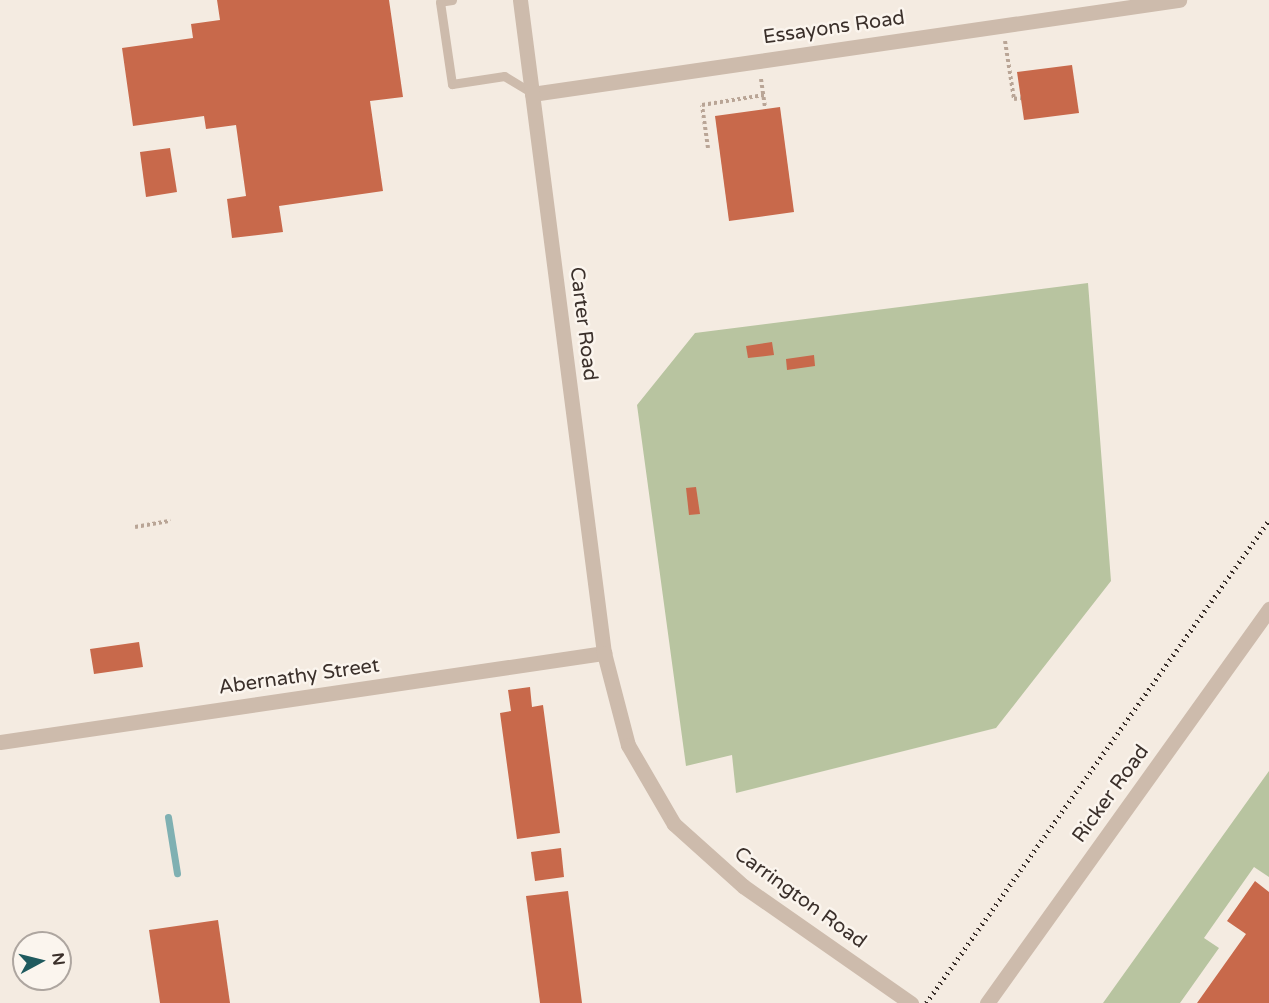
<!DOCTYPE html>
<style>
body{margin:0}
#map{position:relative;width:1269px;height:1003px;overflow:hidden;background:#f4ebe1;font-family:"Varela Round",sans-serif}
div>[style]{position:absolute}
.green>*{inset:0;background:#b8c4a0}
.stream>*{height:7px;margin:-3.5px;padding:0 3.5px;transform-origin:3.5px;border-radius:3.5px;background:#7fb0b2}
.building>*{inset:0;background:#c8694b}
.path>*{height:4px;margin-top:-2px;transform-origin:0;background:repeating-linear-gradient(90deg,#b9a596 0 3px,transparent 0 6px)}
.service>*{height:9px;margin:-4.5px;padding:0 4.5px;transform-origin:4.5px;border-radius:4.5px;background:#cdbbac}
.minor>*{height:15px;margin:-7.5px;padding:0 7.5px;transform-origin:7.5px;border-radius:7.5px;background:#cdbbac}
.tertiary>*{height:15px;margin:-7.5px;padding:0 7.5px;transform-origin:7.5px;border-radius:7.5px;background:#cdbbac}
.rail>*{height:4.5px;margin-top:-2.25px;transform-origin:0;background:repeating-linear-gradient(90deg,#3b302b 0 1.5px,transparent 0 6px)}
span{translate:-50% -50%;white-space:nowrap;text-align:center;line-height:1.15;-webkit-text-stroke:5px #fbf5ee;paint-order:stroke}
.street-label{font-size:20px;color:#3b302b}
.north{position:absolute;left:12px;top:931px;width:60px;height:60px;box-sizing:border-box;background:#fbf5ee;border:2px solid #aea6a0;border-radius:50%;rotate:83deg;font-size:16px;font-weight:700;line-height:24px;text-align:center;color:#3b302b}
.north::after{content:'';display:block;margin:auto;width:21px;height:27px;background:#1f5a5e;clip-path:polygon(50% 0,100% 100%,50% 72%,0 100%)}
</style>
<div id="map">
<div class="green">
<div style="clip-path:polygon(1088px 283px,1111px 581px,996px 728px,736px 793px,732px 755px,686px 766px,637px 405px,695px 333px)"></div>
<div style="clip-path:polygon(1269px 771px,1269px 877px,1254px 867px,1204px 938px,1219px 948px,1180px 1003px,1103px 1003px)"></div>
</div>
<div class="stream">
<div style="left:168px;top:817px;width:57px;rotate:80.9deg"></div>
</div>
<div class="building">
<div style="clip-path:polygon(217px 0,389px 0,403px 97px,370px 101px,383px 191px,279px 206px,283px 232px,232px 238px,227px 199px,246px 196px,236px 125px,206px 129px,204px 116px,133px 126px,122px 48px,193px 38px,191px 24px,220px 20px)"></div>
<div style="clip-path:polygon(1072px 65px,1079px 113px,1024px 120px,1017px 72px)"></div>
<div style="clip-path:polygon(780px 107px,794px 212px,729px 221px,715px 116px)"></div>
<div style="clip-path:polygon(170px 148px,177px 192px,146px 197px,140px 152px)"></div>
<div style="clip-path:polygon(772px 342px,774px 355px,748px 358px,746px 346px)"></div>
<div style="clip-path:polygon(814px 355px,815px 366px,787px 370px,786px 359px)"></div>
<div style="clip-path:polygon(696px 487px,700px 514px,689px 515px,686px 488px)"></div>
<div style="clip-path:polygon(139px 642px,143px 667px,94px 674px,90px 649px)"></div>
<div style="clip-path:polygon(530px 687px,532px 707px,543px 705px,560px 833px,517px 839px,500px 713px,511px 711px,508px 690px)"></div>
<div style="clip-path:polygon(561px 848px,564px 877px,535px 881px,531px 852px)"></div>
<div style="clip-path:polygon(1255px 881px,1269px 892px,1269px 1003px,1197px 1003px,1246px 934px,1227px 921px)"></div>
<div style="clip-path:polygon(568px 891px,582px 1003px,540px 1003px,526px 896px)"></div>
<div style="clip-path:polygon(218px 920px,230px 1003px,160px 1003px,149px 930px)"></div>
</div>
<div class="path">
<div style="left:1005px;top:41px;width:59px;rotate:81.2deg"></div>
<div style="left:1014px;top:99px;width:7px;rotate:-8deg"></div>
<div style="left:761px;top:79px;width:30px;rotate:82deg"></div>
<div style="left:708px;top:148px;width:43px;rotate:-97.9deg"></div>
<div style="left:702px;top:105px;width:63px;rotate:-9.2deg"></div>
<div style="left:135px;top:527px;width:36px;rotate:-10deg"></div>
</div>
<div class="service">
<div style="left:452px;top:0;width:12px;rotate:171deg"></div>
<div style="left:440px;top:2px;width:83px;rotate:81.7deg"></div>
<div style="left:452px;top:84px;width:53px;rotate:-8.7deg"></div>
<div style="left:504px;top:76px;width:33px;rotate:31deg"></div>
</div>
<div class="minor">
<div style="left:532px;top:94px;width:654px;rotate:-8.27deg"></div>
<div style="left:0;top:742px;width:611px;rotate:-8.38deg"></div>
<div style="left:987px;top:1003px;width:485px;rotate:-54.4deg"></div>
</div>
<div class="tertiary">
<div style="left:520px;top:0;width:658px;rotate:82.67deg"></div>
<div style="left:604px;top:653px;width:95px;rotate:75.4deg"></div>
<div style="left:628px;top:745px;width:91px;rotate:59.8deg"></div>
<div style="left:674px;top:824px;width:93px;rotate:41.9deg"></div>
<div style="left:743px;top:886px;width:205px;rotate:34.9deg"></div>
</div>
<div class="rail">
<div style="left:926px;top:1003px;width:592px;rotate:-54.62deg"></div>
</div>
<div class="street-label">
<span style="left:834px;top:28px;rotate:-8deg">Essayons Road</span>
<span style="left:583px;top:324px;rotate:83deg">Carter Road</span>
<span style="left:299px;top:677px;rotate:-8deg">Abernathy Street</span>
<span style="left:1111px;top:794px;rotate:-54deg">Ricker Road</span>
<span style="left:800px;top:898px;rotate:36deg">Carrington Road</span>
</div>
<div class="north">N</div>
</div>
